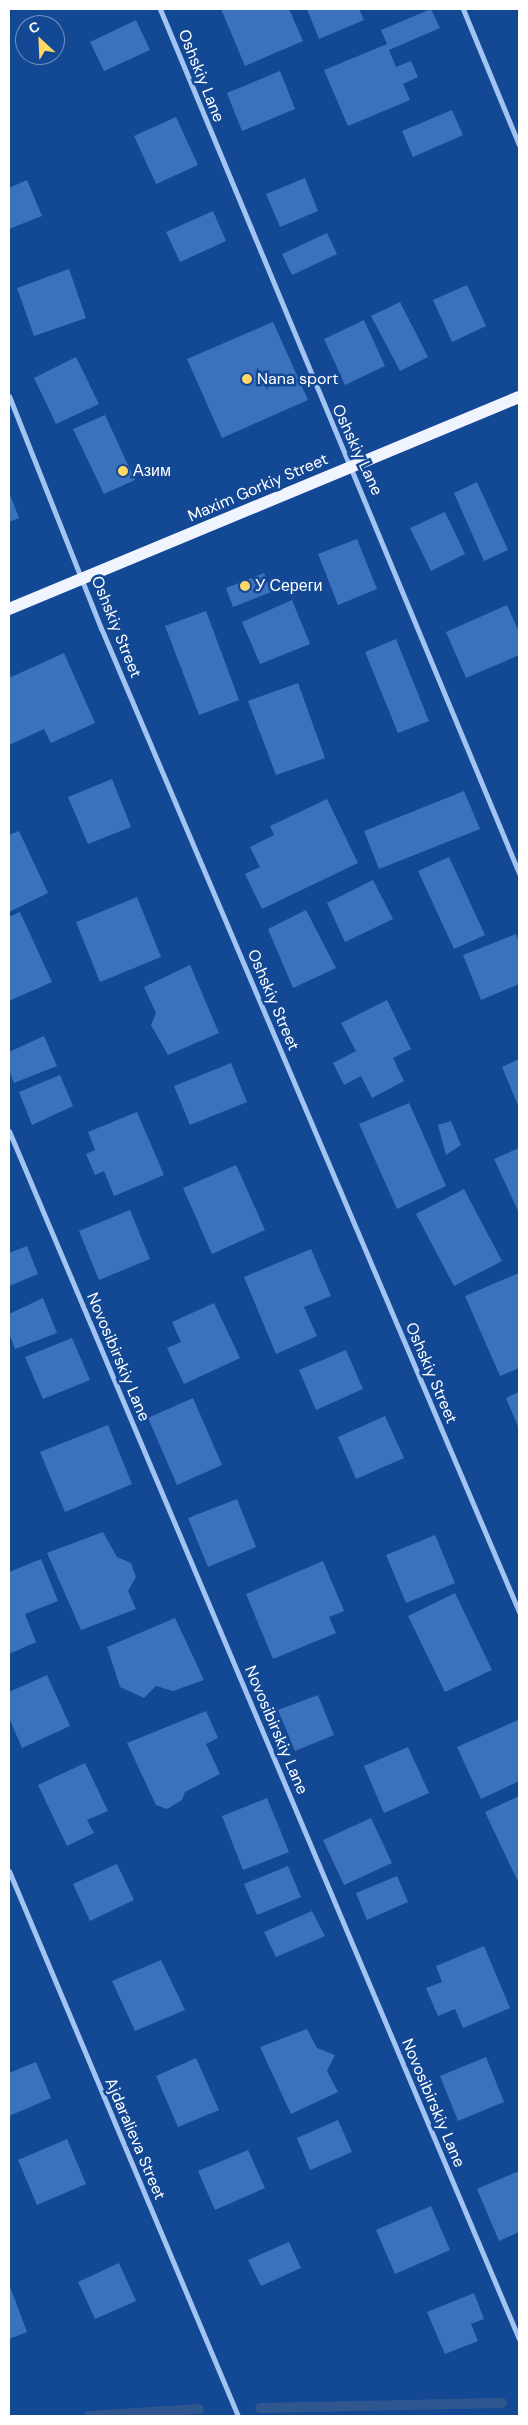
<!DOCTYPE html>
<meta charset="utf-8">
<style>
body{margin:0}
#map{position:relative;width:528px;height:2425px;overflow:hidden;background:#134895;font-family:"DM Sans",sans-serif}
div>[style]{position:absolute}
.stream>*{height:10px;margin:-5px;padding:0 5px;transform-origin:5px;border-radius:5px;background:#305690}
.building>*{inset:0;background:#3c71bd}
.minor>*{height:5px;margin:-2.5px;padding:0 2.5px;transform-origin:2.5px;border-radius:2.5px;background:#a3c4f2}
.primary>*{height:12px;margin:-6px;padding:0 6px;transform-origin:6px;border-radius:6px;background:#eff4ff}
.dots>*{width:14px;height:14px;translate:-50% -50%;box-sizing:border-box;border:2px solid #134895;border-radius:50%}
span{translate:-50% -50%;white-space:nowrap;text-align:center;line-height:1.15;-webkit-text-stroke:5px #134895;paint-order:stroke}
.street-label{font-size:16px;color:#fff}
.poi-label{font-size:16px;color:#fff}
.left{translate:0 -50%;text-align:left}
.frame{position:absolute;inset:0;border:10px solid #fff;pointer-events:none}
.north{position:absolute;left:15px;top:15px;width:50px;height:50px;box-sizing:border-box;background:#134895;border:1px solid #7191bf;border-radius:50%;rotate:335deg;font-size:14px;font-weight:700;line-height:20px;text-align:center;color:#fff}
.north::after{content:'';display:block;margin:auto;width:18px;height:22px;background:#ffd865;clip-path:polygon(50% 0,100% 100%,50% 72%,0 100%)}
</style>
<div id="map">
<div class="stream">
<div style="left:260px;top:2408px;width:242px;rotate:-1.2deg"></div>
<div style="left:89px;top:2416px;width:110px;rotate:-3.6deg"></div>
</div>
<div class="building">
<div style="clip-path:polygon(221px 9px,289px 9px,303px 41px,245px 66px)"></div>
<div style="clip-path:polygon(307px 9px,359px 9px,364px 20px,319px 39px)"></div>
<div style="clip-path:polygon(431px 9px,440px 28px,389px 50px,396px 67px,411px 61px,418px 77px,403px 84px,410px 100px,348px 126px,324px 70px,387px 44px,381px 30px)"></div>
<div style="clip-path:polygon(136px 20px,150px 50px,104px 71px,90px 42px)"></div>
<div style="clip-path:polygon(280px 71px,295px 109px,242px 131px,227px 93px)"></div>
<div style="clip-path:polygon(452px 110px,463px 135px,413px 157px,402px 131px)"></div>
<div style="clip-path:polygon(176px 117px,198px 165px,156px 184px,134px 136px)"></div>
<div style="clip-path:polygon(305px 178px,318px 211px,280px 227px,266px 194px)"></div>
<div style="clip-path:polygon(27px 180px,42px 216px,9px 229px,9px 188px)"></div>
<div style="clip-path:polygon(213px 211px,226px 241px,180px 262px,166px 232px)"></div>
<div style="clip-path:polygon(327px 233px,337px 254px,292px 275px,282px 254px)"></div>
<div style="clip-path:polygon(69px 269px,86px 318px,34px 336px,17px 288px)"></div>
<div style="clip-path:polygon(467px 285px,486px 326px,452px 342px,433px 300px)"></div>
<div style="clip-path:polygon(400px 302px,428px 357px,400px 371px,371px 316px)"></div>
<div style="clip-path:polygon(364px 320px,385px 366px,345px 385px,324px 339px)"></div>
<div style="clip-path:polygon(273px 322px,308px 400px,222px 438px,187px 359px)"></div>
<div style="clip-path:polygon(76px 357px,99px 404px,56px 424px,34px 378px)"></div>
<div style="clip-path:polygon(105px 415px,135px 480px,104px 494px,73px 429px)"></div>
<div style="clip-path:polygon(477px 482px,508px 550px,484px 561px,454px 493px)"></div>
<div style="clip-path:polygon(9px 492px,19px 518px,9px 522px)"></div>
<div style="clip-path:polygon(445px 512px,465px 554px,431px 571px,410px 528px)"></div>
<div style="clip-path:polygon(357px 539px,377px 589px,338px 605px,318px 554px)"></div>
<div style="clip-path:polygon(264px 573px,271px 592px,233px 607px,226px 588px)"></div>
<div style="clip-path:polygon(292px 600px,310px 644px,260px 664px,242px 622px)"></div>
<div style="clip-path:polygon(507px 605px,519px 632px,519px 655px,466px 678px,446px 632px)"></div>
<div style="clip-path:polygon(206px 611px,239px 700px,199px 715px,165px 626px)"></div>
<div style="clip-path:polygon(396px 639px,429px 721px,398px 733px,365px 652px)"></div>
<div style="clip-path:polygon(64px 653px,95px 723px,51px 743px,44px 729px,9px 745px,9px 678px)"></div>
<div style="clip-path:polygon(298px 683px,325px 758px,276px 775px,248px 701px)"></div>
<div style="clip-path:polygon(112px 779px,131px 827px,88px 844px,68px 797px)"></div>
<div style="clip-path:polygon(464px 791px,480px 829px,379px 869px,364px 831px)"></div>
<div style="clip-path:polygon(327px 799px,358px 863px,262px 909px,245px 874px,260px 867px,250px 847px,274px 835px,270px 826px)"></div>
<div style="clip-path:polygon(19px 831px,48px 893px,9px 912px,9px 835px)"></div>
<div style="clip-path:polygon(449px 857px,485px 935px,454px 949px,418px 871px)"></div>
<div style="clip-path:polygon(373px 880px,393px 919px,345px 942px,327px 903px)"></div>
<div style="clip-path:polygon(137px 897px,161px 957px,100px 982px,76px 922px)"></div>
<div style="clip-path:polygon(306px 910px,336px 968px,293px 988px,268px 929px)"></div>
<div style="clip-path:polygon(20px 912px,52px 982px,9px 1001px,9px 917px)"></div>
<div style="clip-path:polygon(516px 934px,519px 943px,519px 984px,481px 1000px,463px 955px)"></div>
<div style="clip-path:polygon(190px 965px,219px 1033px,168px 1055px,151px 1025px,156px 1013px,144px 987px)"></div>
<div style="clip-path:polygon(387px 1000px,411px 1049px,393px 1058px,404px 1081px,372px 1098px,361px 1076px,344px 1085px,333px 1063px,356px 1051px,341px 1023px)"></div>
<div style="clip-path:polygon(44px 1036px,57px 1066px,14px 1083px,9px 1071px,9px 1052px)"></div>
<div style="clip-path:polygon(519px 1059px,519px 1108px,502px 1067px)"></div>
<div style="clip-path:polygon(231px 1063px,247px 1102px,190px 1125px,174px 1086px)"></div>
<div style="clip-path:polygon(60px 1075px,73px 1106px,32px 1125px,19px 1092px)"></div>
<div style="clip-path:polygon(409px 1103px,446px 1186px,397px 1209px,359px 1124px)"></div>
<div style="clip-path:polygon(137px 1112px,164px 1175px,114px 1196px,104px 1171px,95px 1175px,86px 1154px,95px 1150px,88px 1132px)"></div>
<div style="clip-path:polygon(451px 1121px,461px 1145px,446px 1155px,438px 1125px)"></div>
<div style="clip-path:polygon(519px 1148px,519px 1213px,494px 1159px)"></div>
<div style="clip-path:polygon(236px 1165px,265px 1230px,212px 1254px,183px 1188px)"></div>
<div style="clip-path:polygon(464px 1189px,502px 1261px,454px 1286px,416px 1214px)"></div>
<div style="clip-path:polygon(130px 1210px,150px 1259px,99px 1280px,79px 1231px)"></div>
<div style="clip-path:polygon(27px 1246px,38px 1274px,9px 1286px,9px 1253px)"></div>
<div style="clip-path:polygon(311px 1249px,331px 1296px,304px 1307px,317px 1336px,276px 1354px,244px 1277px)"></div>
<div style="clip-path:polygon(519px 1273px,519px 1368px,500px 1376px,465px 1296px)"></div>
<div style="clip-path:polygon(43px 1298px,57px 1333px,15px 1349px,9px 1333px,9px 1314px)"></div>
<div style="clip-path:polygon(214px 1303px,240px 1358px,184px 1384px,167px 1348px,181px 1342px,172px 1322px)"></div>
<div style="clip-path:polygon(72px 1338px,90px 1380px,43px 1399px,25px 1357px)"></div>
<div style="clip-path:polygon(346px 1350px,363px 1389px,316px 1410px,299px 1370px)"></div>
<div style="clip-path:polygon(519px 1392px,519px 1429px,506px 1398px)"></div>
<div style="clip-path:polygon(193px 1398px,222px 1465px,177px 1485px,148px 1418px)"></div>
<div style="clip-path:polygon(385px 1416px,404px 1458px,356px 1479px,338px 1437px)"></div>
<div style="clip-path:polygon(108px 1425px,132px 1484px,65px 1512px,40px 1452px)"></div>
<div style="clip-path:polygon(237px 1499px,256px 1547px,208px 1567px,188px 1518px)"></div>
<div style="clip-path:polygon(103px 1532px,117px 1557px,131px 1563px,136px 1577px,128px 1591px,136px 1609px,81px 1630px,47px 1553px)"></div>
<div style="clip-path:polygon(435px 1535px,455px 1583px,406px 1603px,386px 1555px)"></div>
<div style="clip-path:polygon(41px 1559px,58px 1601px,25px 1614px,36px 1642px,9px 1654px,9px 1572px)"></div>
<div style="clip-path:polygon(323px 1561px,344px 1611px,329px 1617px,336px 1633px,273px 1659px,246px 1594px)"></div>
<div style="clip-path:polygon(455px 1593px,492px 1670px,445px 1692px,408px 1616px)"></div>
<div style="clip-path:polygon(175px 1618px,204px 1680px,173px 1691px,156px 1686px,144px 1698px,120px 1687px,107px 1647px)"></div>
<div style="clip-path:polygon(47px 1675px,70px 1726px,22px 1748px,9px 1718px,9px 1692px)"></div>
<div style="clip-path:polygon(318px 1695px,334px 1735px,295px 1751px,278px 1710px)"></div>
<div style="clip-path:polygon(206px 1711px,218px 1738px,206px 1744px,220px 1774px,185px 1792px,182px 1800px,167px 1809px,156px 1805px,127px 1743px)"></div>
<div style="clip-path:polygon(518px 1720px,519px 1781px,481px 1799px,457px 1747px)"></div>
<div style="clip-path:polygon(408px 1747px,429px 1793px,384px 1813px,364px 1766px)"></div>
<div style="clip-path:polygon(85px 1763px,108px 1811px,87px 1820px,94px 1833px,67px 1846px,38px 1785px)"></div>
<div style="clip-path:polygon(519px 1796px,519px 1884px,485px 1812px)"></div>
<div style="clip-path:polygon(267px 1798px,289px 1852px,243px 1870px,222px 1816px)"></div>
<div style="clip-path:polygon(371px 1818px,392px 1863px,344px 1885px,323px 1840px)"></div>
<div style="clip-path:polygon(117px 1864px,134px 1900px,90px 1921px,73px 1884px)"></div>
<div style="clip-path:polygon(288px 1866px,301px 1897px,257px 1915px,244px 1884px)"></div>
<div style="clip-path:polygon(397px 1876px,408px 1902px,367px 1920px,356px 1893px)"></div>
<div style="clip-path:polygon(312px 1911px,325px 1936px,276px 1957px,264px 1932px)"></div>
<div style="clip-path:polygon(484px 1946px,510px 2008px,463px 2028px,455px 2009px,438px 2016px,426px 1988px,442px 1982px,436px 1966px)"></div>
<div style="clip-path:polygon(161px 1960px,185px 2010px,135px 2031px,112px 1981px)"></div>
<div style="clip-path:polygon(307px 2029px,317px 2048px,335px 2055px,327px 2071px,338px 2092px,291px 2114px,260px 2047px)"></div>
<div style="clip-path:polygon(486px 2057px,504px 2102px,458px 2121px,440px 2076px)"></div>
<div style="clip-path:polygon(196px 2058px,219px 2110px,178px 2127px,156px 2076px)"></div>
<div style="clip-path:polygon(36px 2062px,51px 2098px,9px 2116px,9px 2073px)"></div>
<div style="clip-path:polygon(338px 2120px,352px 2152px,310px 2170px,297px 2138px)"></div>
<div style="clip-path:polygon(67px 2139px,86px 2184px,37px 2205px,18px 2160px)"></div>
<div style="clip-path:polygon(248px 2150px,265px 2188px,215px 2210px,198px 2171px)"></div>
<div style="clip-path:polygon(519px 2171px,519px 2232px,499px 2241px,477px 2189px)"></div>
<div style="clip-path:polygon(431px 2206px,450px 2250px,395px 2274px,376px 2230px)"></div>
<div style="clip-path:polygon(289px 2242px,301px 2268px,261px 2286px,248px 2260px)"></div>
<div style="clip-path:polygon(119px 2263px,136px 2301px,95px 2319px,78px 2282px)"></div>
<div style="clip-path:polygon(9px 2284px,27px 2332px,9px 2339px)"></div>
<div style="clip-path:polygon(474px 2293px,484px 2319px,471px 2324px,478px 2341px,445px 2354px,427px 2312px)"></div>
</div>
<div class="minor">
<div style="left:160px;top:9px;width:936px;rotate:67.44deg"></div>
<div style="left:463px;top:9px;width:147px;rotate:67.6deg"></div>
<div style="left:9px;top:396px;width:250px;rotate:68.4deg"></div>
<div style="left:101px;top:628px;width:1069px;rotate:66.98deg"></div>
<div style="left:9px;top:1131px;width:1311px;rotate:67.11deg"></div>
<div style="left:9px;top:1871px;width:591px;rotate:67.21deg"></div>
</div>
<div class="primary">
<div style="left:9px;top:609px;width:552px;rotate:-22.57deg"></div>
</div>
<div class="dots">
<div style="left:247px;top:379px;background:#ffd865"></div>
<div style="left:123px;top:471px;background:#ffd865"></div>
<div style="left:245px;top:586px;background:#ffd865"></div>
</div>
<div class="street-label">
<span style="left:201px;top:76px;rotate:68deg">Oshskiy Lane</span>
<span style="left:357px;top:450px;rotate:65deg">Oshskiy Lane</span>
<span style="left:258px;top:488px;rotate:-23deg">Maxim Gorkiy Street</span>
<span style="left:116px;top:627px;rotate:68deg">Oshskiy Street</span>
<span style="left:273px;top:1000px;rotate:67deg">Oshskiy Street</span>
<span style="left:118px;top:1357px;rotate:67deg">Novosibirskiy Lane</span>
<span style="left:431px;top:1373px;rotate:67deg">Oshskiy Street</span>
<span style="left:276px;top:1730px;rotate:67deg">Novosibirskiy Lane</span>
<span style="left:433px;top:2103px;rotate:67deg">Novosibirskiy Lane</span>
<span style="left:135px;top:2139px;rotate:67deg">Ajdaralieva Street</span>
</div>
<div class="poi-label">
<span class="left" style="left:257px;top:379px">Nana sport</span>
<span class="left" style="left:133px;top:471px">Азим</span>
<span class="left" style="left:255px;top:586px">У Сереги</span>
</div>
<div class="frame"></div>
<div class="north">С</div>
</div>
